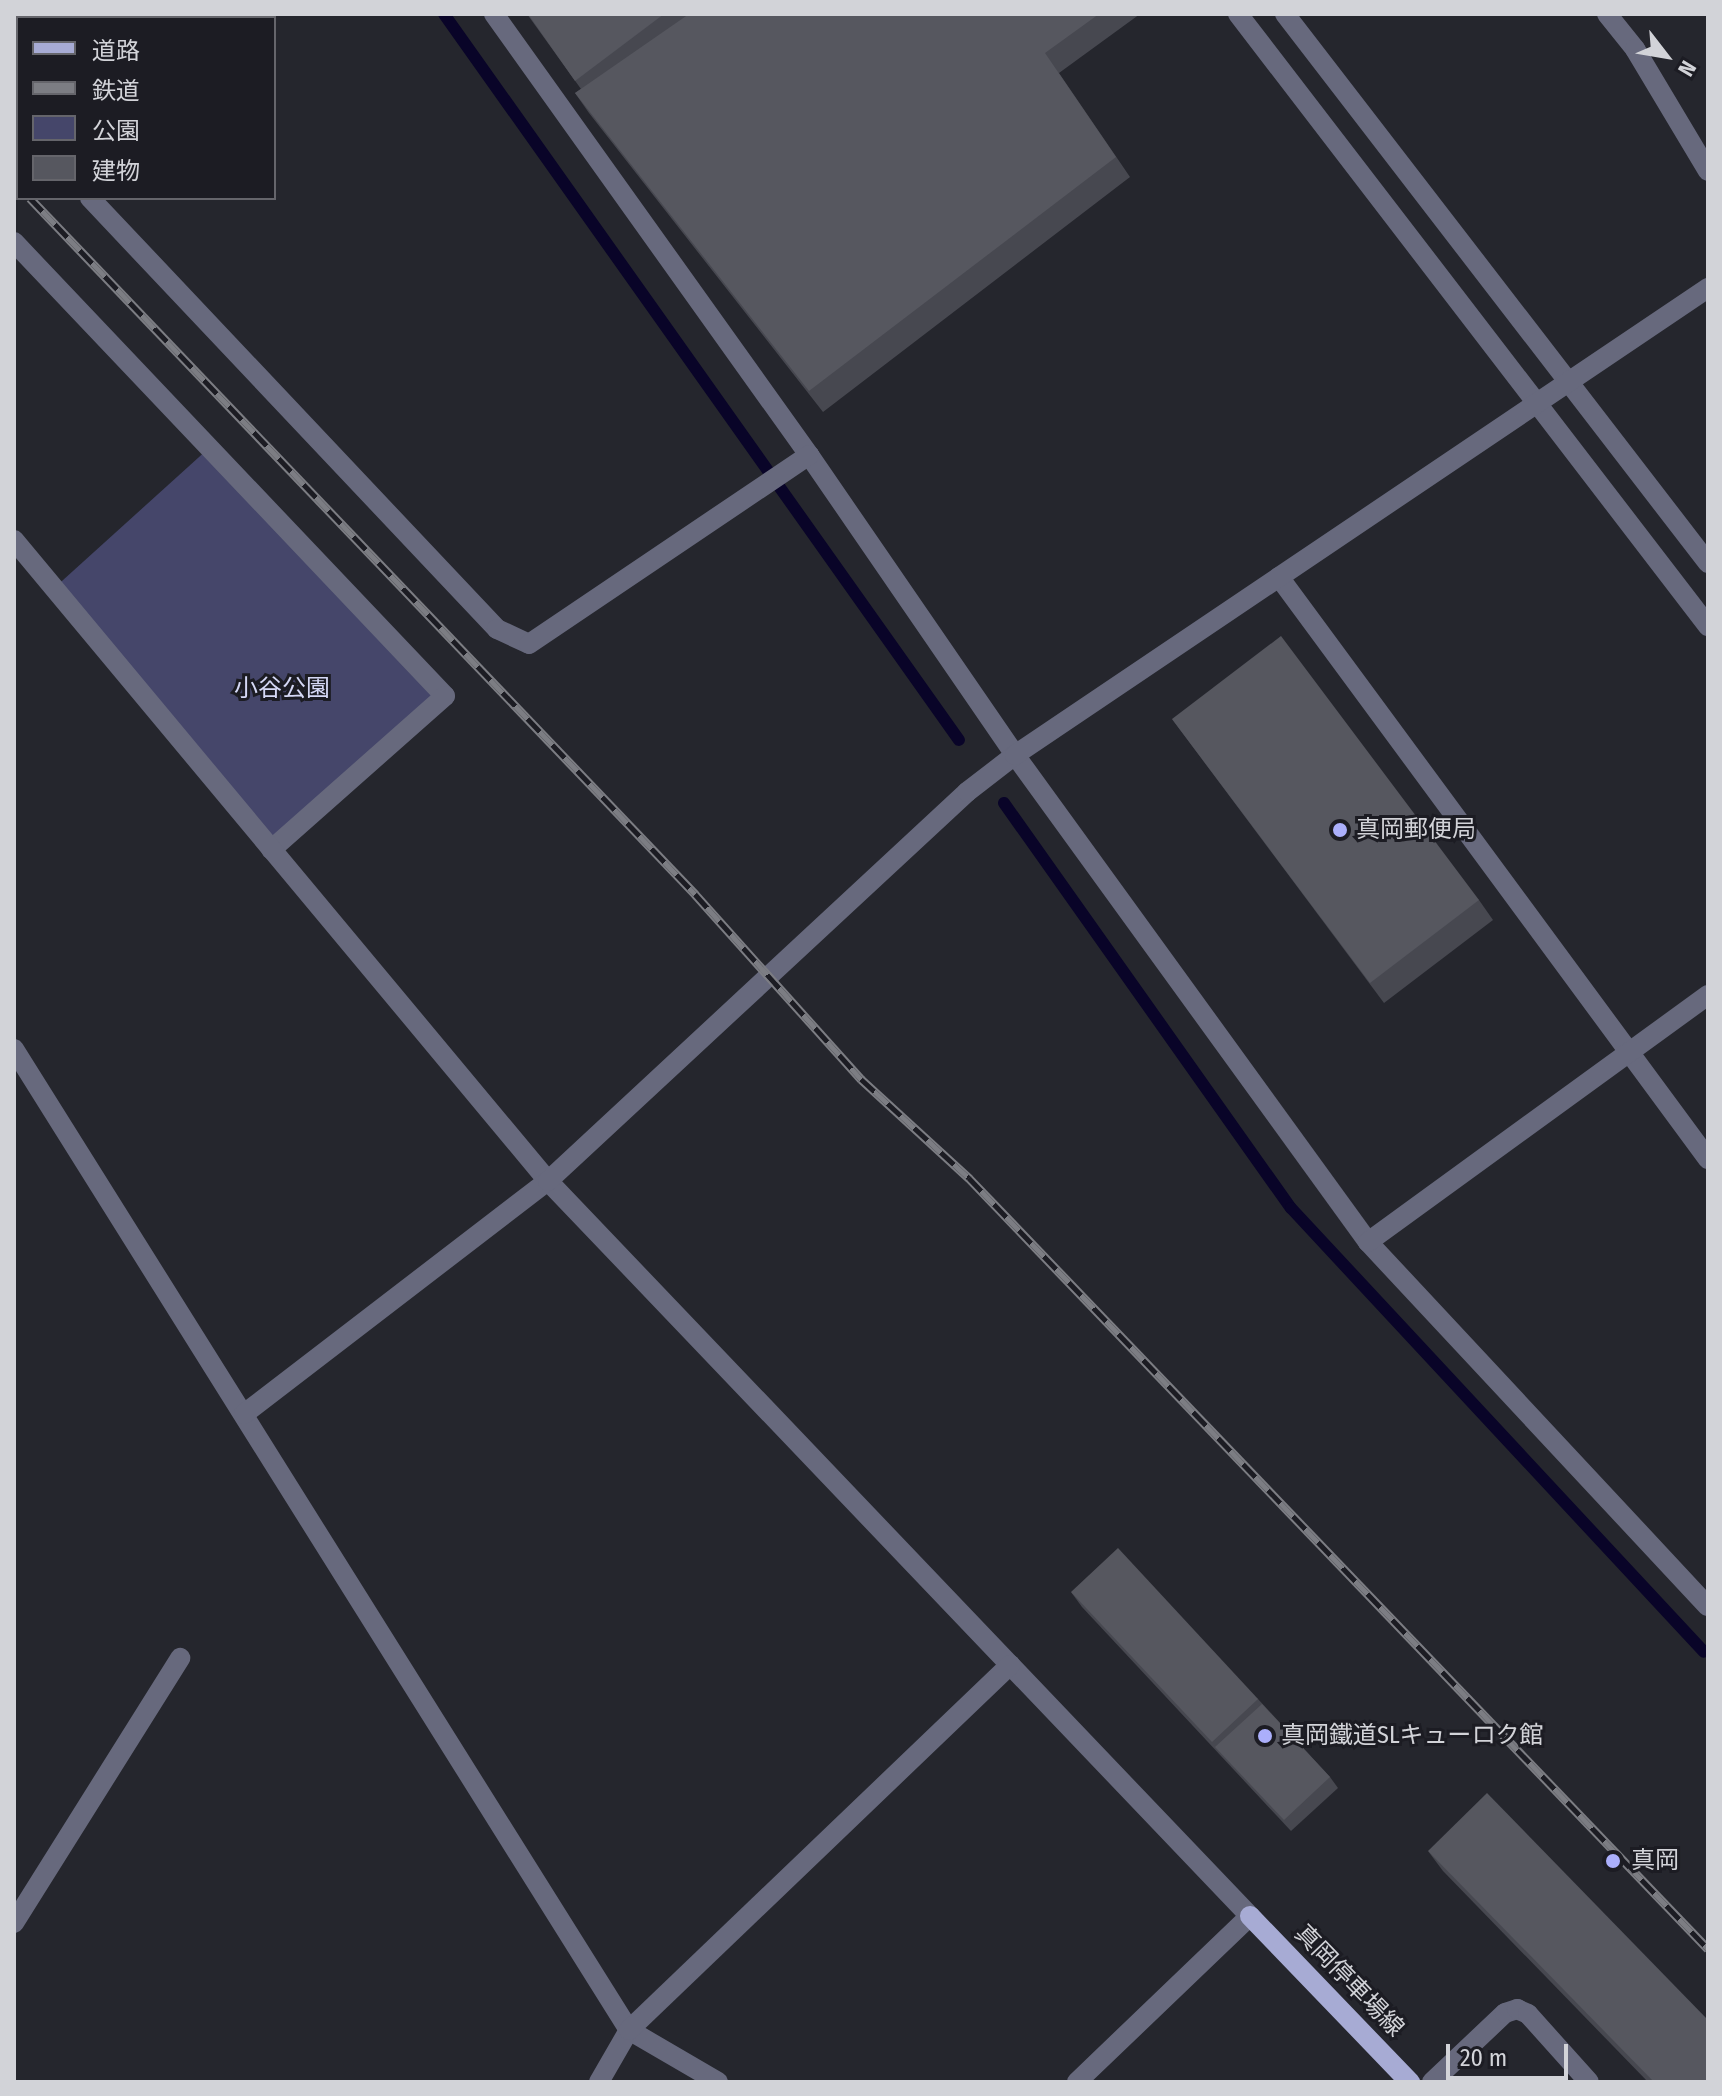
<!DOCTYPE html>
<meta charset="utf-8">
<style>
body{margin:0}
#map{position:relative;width:1722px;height:2096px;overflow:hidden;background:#25262d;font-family:"Fira Sans Condensed","Noto Sans JP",sans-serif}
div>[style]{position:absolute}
.green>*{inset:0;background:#45466a}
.stream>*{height:12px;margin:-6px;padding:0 6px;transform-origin:6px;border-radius:6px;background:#090428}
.minor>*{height:20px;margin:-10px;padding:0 10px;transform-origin:10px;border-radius:10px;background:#67697d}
.major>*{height:20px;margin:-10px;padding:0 10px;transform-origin:10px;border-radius:10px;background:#a7abd4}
.rail>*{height:9px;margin-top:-4.5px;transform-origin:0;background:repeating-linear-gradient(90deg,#1c1c23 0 18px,#7c7d83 0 36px);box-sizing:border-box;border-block:2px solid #7c7d83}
.wall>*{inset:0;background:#474850}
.building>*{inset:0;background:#56575f}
.dots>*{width:22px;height:22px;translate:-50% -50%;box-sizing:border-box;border:4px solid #1c1c23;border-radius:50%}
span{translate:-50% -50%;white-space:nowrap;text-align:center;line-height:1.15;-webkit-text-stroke:6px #1c1c23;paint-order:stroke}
.park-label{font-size:24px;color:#d5d8f5}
.poi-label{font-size:24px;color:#d2d3d8}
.left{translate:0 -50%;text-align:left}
.street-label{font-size:24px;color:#d2d3d8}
.frame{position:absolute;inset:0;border:16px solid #d2d3d8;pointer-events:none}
.legend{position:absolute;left:16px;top:16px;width:260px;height:184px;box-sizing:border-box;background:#1c1c23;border:2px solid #65656b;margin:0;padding:10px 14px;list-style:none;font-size:24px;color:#d2d3d8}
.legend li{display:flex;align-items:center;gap:16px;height:40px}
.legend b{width:40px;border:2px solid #65656b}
.north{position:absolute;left:1626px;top:16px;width:80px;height:80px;-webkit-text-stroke:6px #1c1c23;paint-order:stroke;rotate:121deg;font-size:22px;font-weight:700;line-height:32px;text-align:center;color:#d2d3d8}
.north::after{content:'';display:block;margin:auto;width:28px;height:36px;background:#d2d3d8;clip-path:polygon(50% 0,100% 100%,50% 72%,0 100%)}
.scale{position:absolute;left:1446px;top:2044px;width:122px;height:36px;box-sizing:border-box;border:4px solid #d2d3d8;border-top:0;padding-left:10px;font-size:24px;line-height:28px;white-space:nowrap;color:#d2d3d8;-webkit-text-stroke:6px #1c1c23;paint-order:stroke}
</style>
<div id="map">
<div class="green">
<div style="clip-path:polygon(209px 448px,445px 696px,271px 850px,52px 590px)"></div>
</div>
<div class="stream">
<div style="left:444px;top:14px;width:890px;rotate:54.65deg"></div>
<div style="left:1004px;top:803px;width:496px;rotate:54.7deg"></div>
<div style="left:1291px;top:1208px;width:606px;rotate:47.07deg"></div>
</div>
<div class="minor">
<div style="left:494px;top:14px;width:542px;rotate:54.46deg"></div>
<div style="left:809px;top:455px;width:364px;rotate:55.5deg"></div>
<div style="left:1015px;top:755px;width:601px;rotate:54.06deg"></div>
<div style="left:1368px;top:1242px;width:498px;rotate:47deg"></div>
<div style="left:1238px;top:14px;width:772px;rotate:52.48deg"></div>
<div style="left:1285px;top:14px;width:693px;rotate:52.39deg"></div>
<div style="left:1607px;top:14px;width:45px;rotate:51.3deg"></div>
<div style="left:1635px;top:49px;width:142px;rotate:59.1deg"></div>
<div style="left:14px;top:118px;width:6px;rotate:45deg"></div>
<div style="left:90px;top:198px;width:593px;rotate:46.64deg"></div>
<div style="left:497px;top:629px;width:35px;rotate:25deg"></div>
<div style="left:529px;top:644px;width:338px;rotate:-34deg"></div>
<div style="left:14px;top:242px;width:626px;rotate:46.49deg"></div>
<div style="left:445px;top:696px;width:232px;rotate:138.5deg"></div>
<div style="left:14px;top:540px;width:834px;rotate:50.2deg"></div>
<div style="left:548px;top:1181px;width:1016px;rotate:46.32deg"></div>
<div style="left:1250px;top:1916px;width:240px;rotate:136.2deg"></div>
<div style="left:1279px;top:577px;width:723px;rotate:53.61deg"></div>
<div style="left:14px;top:1049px;width:1158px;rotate:57.92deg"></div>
<div style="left:629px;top:2030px;width:103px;rotate:30.3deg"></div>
<div style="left:1368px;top:1242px;width:420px;rotate:-36deg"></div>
<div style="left:244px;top:1414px;width:383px;rotate:-37.5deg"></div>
<div style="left:548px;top:1181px;width:572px;rotate:-42.87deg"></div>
<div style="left:967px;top:792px;width:61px;rotate:-37.6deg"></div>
<div style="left:1015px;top:755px;width:836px;rotate:-33.98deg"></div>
<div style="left:14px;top:1923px;width:313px;rotate:-57.9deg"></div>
<div style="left:599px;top:2082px;width:60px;rotate:-60deg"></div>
<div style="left:629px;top:2030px;width:528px;rotate:-43.77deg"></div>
<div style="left:1432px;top:2082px;width:100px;rotate:-43.4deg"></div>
<div style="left:1505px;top:2013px;width:13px;rotate:-18deg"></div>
<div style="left:1517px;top:2009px;width:12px;rotate:24deg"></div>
<div style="left:1528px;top:2014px;width:91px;rotate:48.1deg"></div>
</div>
<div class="major">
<div style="left:1250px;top:1916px;width:231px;rotate:46.1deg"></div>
</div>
<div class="rail">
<div style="left:14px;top:182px;width:6px;rotate:45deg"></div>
<div style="left:30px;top:198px;width:963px;rotate:46.3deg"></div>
<div style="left:695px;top:894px;width:249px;rotate:48.1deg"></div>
<div style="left:861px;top:1079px;width:147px;rotate:42.5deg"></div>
<div style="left:969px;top:1178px;width:1068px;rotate:46.21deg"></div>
</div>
<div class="wall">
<div style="clip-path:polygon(527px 14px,685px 14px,686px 16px,689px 14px,1140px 14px,1059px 73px,1130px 177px,823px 412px,589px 113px,575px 93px,581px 89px)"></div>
<div style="clip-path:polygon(1172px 719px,1479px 900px,1493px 920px,1384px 1003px)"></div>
<div style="clip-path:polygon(1071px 1592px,1258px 1699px,1330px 1777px,1338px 1788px,1291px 1831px,1082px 1607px)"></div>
<div style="clip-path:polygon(1428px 1851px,1708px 2082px,1648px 2082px,1443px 1871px)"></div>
</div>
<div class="building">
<div style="clip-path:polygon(528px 14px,664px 14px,575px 81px)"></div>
<div style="clip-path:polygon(689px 14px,1099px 14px,1045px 53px,1116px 157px,809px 391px,575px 93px)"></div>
<div style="clip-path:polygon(1281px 636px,1479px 900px,1370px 983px,1172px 719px)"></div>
<div style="clip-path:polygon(1118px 1548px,1258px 1699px,1212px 1742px,1071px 1592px)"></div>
<div style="clip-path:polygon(1262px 1704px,1330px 1777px,1284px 1820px,1215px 1747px)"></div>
<div style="clip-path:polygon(1487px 1793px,1708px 2020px,1708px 2082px,1654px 2082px,1428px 1851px)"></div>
</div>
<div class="dots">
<div style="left:1340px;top:830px;background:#abaffb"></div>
<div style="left:1265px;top:1736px;background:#abaffb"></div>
<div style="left:1613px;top:1861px;background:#abaffb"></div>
</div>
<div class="park-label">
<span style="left:282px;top:689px">小谷公園</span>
</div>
<div class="poi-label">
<span class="left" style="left:1356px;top:830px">真岡郵便局</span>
<span class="left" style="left:1281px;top:1736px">真岡鐵道SLキューロク館</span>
<span class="left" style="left:1631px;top:1861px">真岡</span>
</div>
<div class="street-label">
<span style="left:1349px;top:1981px;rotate:46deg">真岡停車場線</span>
</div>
<div class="frame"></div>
<ul class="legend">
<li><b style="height:10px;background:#a7abd4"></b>道路</li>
<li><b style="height:10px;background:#7c7d83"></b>鉄道</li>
<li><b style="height:22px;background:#45466a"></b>公園</li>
<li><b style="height:22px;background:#56575f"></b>建物</li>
</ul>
<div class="north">N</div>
<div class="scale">20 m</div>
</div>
